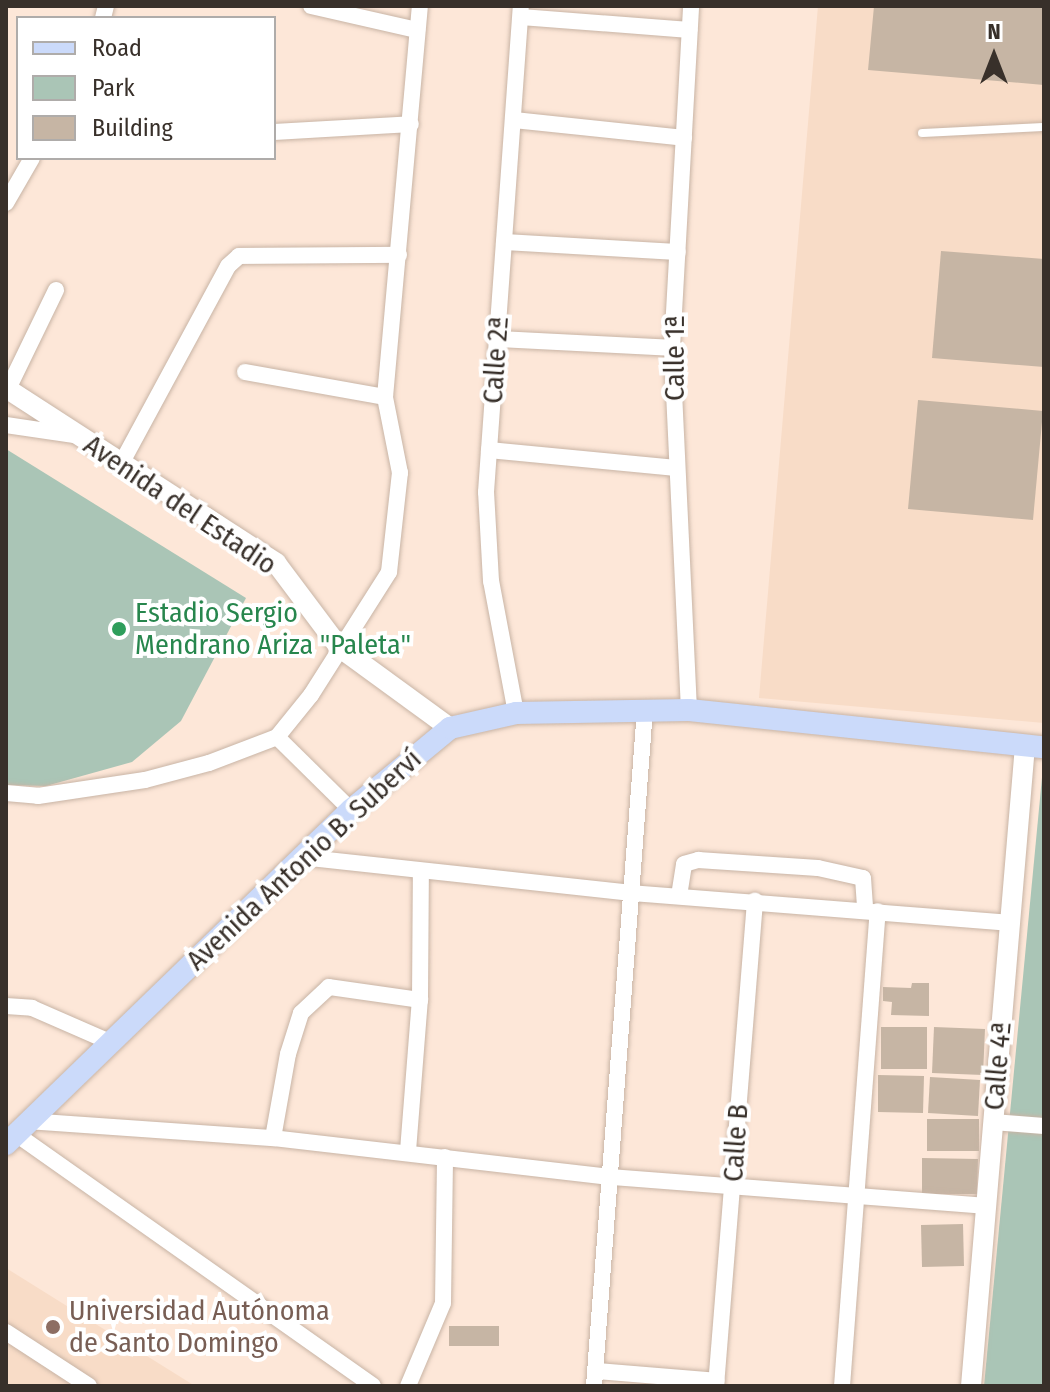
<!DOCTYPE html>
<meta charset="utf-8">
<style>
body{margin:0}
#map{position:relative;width:1050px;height:1392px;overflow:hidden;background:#fde7d8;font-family:"Fira Sans Condensed",sans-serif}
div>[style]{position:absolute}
.built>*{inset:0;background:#f8dcc7}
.green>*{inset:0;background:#aac5b6}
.building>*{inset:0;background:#c6b5a4}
.roads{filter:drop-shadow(0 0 2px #c8b4a5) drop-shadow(0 0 2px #c8b4a5)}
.service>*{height:8px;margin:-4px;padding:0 4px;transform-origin:4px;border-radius:4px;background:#fff}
.minor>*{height:16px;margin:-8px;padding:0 8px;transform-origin:8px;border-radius:8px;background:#fff}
.tertiary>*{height:20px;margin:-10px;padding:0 10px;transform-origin:10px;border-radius:10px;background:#fff}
.secondary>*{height:22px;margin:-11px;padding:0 11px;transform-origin:11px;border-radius:11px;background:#cbdafa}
.dots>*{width:22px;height:22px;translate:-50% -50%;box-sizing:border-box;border:4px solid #fff;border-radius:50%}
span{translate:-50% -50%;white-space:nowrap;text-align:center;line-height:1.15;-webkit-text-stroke:8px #fff;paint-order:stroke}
.street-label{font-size:28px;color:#38302a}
.leisure-label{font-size:28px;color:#27864d}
.left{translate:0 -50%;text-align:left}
.education-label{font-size:28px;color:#785e54}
.frame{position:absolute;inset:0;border:8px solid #38302a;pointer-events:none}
.legend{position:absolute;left:16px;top:16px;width:260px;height:144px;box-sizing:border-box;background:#fff;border:2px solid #afacaa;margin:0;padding:10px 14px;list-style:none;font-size:24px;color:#38302a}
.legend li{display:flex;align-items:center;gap:16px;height:40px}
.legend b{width:40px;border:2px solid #afacaa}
.north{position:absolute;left:954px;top:16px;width:80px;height:80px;-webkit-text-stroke:6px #fff;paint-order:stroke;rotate:0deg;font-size:22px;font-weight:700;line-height:32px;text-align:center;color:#38302a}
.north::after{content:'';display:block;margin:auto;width:28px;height:36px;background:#38302a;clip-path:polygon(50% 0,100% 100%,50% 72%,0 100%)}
</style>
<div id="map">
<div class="built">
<div style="clip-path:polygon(818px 6px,1044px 6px,1044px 723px,759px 698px)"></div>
<div style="clip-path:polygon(6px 1268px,195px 1386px,6px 1386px)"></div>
</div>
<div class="green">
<div style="clip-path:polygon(6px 449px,246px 598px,181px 721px,132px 762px,46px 786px,6px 785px)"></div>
<div style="clip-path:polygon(1043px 767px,1044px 1386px,984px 1386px)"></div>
</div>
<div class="building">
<div style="clip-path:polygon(874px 6px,1044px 6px,1044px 85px,868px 70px)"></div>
<div style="clip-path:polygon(941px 251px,1044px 259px,1044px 367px,932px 358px)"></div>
<div style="clip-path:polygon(918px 400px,1043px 411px,1033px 520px,908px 509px)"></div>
<div style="clip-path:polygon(912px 983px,929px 983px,929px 1016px,891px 1015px,892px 1002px,883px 1001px,883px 987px,911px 988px)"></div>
<div style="clip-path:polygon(881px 1027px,927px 1027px,927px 1069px,881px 1069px)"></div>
<div style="clip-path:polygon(934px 1027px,985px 1029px,983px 1075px,932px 1073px)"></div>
<div style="clip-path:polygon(878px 1075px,924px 1076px,923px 1113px,878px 1112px)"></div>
<div style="clip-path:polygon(930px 1077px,980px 1080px,978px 1116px,928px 1113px)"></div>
<div style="clip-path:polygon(927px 1119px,979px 1119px,979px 1151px,927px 1151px)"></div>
<div style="clip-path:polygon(922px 1158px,978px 1159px,977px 1194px,922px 1194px)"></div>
<div style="clip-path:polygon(963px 1224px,964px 1266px,922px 1267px,921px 1225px)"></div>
<div style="clip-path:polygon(449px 1326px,499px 1326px,499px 1346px,449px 1346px)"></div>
</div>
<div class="roads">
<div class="service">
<div style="left:922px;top:133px;width:122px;rotate:-2.8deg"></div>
</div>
<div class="minor">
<div style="left:311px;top:6px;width:109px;rotate:12.8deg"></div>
<div style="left:521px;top:17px;width:169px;rotate:4.4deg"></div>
<div style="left:103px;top:18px;width:12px;rotate:-76deg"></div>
<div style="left:514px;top:120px;width:171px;rotate:6deg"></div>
<div style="left:274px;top:132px;width:137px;rotate:-3.3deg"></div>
<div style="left:6px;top:203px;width:52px;rotate:-60deg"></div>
<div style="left:504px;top:242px;width:174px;rotate:3.3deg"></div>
<div style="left:497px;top:339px;width:175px;rotate:2.9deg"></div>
<div style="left:245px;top:372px;width:142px;rotate:10.1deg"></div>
<div style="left:8px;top:389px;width:110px;rotate:-64.1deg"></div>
<div style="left:6px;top:425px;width:69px;rotate:8.4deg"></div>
<div style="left:489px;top:450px;width:188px;rotate:5.5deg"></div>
<div style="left:121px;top:464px;width:225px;rotate:-61.6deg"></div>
<div style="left:228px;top:266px;width:15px;rotate:-42deg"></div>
<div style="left:239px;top:256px;width:160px;rotate:-0.4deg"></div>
<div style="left:689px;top:710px;width:362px;rotate:-92.7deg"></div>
<div style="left:672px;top:348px;width:343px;rotate:-86.8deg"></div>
<div style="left:516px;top:713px;width:134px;rotate:-100.7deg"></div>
<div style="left:491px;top:581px;width:89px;rotate:-93.2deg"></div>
<div style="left:486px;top:492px;width:487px;rotate:-85.9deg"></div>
<div style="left:277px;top:737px;width:104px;rotate:44.6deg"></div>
<div style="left:6px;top:793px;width:32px;rotate:5deg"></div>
<div style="left:38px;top:796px;width:108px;rotate:-8.5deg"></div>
<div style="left:145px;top:780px;width:66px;rotate:-14.9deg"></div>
<div style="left:209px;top:763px;width:73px;rotate:-20.9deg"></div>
<div style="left:277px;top:737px;width:54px;rotate:-51deg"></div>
<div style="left:311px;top:695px;width:146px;rotate:-57.6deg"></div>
<div style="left:389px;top:572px;width:100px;rotate:-83.7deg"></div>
<div style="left:400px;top:473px;width:77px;rotate:-101.2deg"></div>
<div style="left:385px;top:397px;width:393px;rotate:-84.9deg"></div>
<div style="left:300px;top:857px;width:333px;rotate:6.2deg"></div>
<div style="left:631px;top:893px;width:380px;rotate:4.5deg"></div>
<div style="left:679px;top:896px;width:32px;rotate:-81deg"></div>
<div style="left:684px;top:864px;width:15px;rotate:-16deg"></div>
<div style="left:698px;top:860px;width:120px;rotate:3.8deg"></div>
<div style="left:818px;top:868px;width:46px;rotate:12.5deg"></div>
<div style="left:863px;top:878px;width:32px;rotate:86deg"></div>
<div style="left:6px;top:1006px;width:26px;rotate:4deg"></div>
<div style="left:32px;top:1008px;width:85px;rotate:23.6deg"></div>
<div style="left:28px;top:1121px;width:246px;rotate:4deg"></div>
<div style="left:273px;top:1138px;width:340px;rotate:6.6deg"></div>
<div style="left:611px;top:1177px;width:376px;rotate:4.4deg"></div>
<div style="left:993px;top:1122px;width:51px;rotate:4.5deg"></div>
<div style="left:16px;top:1134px;width:437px;rotate:35.2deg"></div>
<div style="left:273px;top:1138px;width:85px;rotate:-79.9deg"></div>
<div style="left:288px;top:1054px;width:43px;rotate:-72.4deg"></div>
<div style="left:301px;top:1013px;width:38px;rotate:-43deg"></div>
<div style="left:329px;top:987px;width:92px;rotate:8.1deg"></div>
<div style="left:408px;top:1151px;width:151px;rotate:-85.5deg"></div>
<div style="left:420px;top:1000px;width:129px;rotate:-89.6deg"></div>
<div style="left:6px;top:1332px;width:99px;rotate:33deg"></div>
<div style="left:596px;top:1371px;width:121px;rotate:4.7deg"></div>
<div style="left:408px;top:1386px;width:90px;rotate:-67.1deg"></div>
<div style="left:443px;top:1303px;width:146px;rotate:-89.2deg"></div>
<div style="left:594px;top:1386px;width:679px;rotate:-85.69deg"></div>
<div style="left:716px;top:1386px;width:487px;rotate:-85.4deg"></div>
<div style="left:842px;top:1386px;width:476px;rotate:-85.7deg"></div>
</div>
<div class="tertiary">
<div style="left:6px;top:388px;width:322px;rotate:32.9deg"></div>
<div style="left:276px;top:563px;width:105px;rotate:53.1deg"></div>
<div style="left:339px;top:647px;width:137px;rotate:36.1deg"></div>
<div style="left:971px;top:1386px;width:643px;rotate:-85.18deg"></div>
</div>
<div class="secondary">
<div style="left:6px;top:1144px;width:480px;rotate:-44.1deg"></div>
<div style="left:351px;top:810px;width:129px;rotate:-39.6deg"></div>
<div style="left:450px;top:728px;width:68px;rotate:-12.8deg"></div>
<div style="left:516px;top:713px;width:173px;rotate:-1deg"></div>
<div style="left:689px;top:710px;width:357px;rotate:6deg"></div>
</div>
</div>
<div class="dots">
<div style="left:119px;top:629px;background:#2e9e5b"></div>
<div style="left:53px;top:1327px;background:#8d6e63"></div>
</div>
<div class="street-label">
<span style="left:675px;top:358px;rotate:-90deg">Calle 1ª</span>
<span style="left:496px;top:360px;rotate:-86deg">Calle 2ª</span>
<span style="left:180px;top:505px;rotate:34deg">Avenida del Estadio</span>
<span style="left:304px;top:860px;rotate:-43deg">Avenida Antonio B. Suberví</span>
<span style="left:998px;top:1066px;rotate:-85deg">Calle 4ª</span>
<span style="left:736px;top:1143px;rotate:-86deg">Calle B</span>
</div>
<div class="leisure-label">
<span class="left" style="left:135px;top:629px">Estadio Sergio<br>Mendrano Ariza "Paleta"</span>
</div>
<div class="education-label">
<span class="left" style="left:69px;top:1327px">Universidad Autónoma<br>de Santo Domingo</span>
</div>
<div class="frame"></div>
<ul class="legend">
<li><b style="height:10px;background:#cbdafa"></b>Road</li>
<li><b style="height:22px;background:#aac5b6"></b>Park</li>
<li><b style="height:22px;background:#c6b5a4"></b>Building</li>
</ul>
<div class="north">N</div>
</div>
